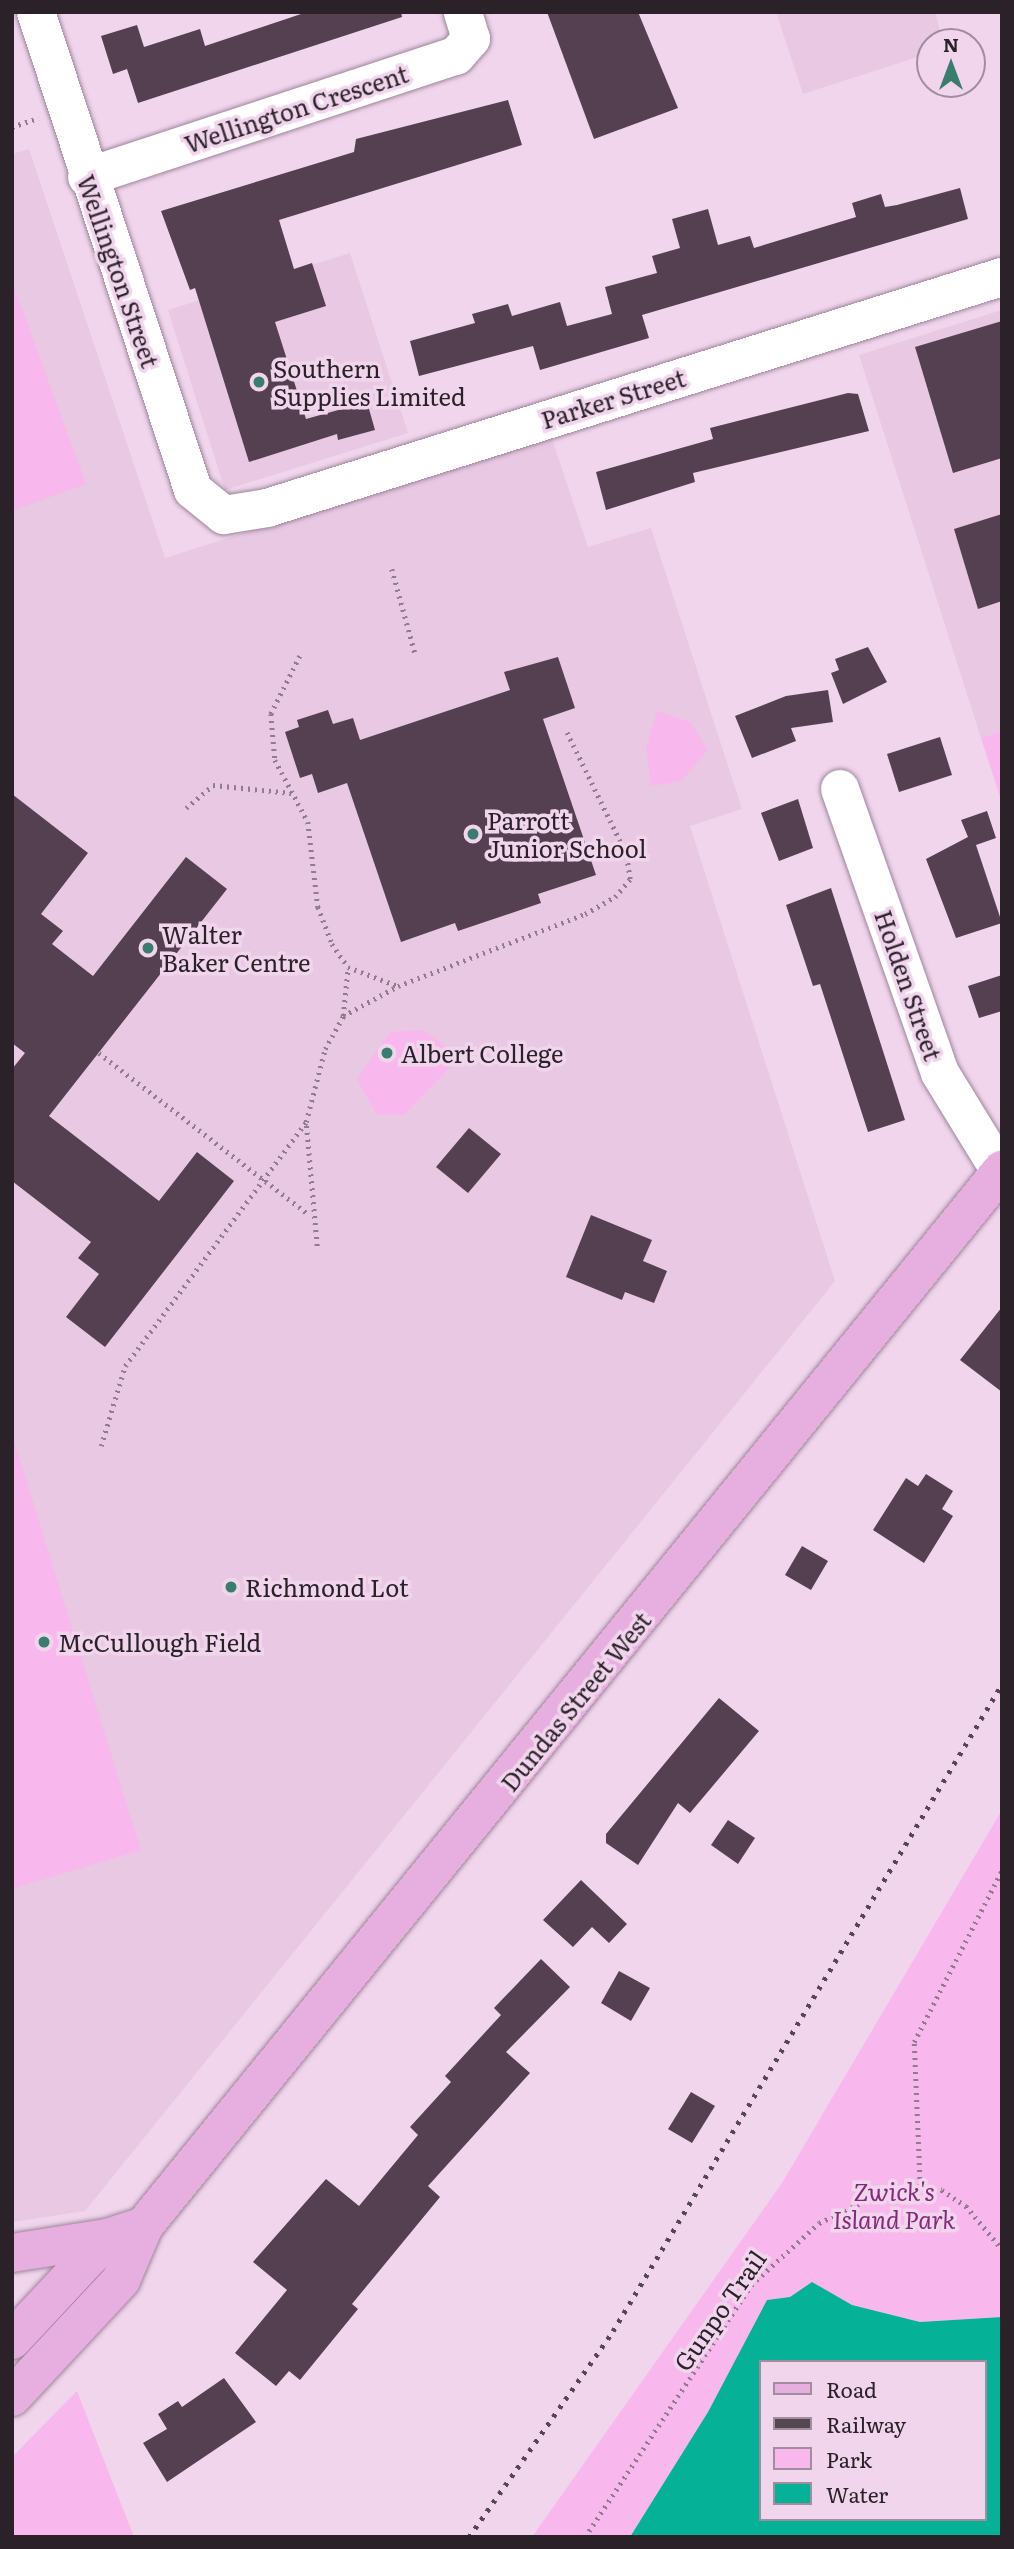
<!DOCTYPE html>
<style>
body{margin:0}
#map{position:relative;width:1014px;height:2549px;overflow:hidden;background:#f0d5ec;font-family:Literata,serif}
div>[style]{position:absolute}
.built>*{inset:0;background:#e8c8e3}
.green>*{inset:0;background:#f8b8ee}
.water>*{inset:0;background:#05b197}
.building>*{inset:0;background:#554052}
.path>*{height:4.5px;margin-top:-2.25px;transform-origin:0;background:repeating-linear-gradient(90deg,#8f7c8c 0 2px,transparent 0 7px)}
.roads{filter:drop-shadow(0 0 2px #9e859a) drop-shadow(0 0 2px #9e859a)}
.minor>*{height:38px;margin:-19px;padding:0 19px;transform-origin:19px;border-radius:19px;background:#fff}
.major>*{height:38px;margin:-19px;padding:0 19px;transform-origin:19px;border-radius:19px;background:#e7afe0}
.rail>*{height:5px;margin-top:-2.5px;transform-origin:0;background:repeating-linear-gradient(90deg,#544752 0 3.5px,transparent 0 10.5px)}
.dots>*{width:19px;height:19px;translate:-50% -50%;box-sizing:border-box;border:4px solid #f0d5ec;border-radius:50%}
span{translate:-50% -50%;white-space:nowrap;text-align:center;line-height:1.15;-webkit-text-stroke:7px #f0d5ec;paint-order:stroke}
.street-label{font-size:24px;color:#2a2129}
.poi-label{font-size:24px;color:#2a2129}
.left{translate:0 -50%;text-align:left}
.park-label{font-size:24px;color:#832a7b;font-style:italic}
.frame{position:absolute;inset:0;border:14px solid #2a2129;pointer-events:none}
.legend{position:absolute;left:759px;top:2360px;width:228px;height:161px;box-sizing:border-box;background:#f0d5ec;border:2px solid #a18d9e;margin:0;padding:9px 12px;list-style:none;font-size:21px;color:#2a2129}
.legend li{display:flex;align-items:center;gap:14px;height:35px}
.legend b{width:35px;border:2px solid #a18d9e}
.north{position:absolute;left:916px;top:28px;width:70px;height:70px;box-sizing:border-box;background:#f0d5ec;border:2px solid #a18d9e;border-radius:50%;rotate:0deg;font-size:19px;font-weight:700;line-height:28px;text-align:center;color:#2a2129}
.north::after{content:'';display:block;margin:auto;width:24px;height:32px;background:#3a7c6e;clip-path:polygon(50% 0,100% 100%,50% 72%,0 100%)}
</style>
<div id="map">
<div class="built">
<div style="clip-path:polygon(776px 12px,935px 12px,943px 42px,930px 42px,930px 53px,803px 94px)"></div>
<div style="clip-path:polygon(29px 149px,165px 558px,551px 436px,588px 547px,651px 528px,742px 809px,690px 826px,835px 1281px,85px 2211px,12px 2222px,12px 154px)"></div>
<div style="clip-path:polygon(350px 253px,408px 433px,225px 490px,168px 310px)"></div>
<div style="clip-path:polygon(1002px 310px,1002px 731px,981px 738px,859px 355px)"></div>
</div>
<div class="green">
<div style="clip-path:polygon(12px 281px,86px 484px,12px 511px)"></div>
<div style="clip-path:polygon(657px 711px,690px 722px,708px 750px,681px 781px,651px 786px,646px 748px)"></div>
<div style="clip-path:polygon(1002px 731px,1002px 803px,981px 738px)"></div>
<div style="clip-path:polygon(424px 1030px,460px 1057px,404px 1115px,377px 1115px,357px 1079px,390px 1032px)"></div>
<div style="clip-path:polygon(12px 1434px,141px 1850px,12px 1889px)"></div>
<div style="clip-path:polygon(1002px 1810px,1002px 2317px,920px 2322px,852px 2305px,812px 2283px,790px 2297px,767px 2300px,708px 2412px,630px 2537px,532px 2537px,782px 2183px)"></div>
<div style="clip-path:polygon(77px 2391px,134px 2537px,12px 2537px,12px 2457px)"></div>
</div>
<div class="water">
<div style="clip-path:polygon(evenodd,812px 2282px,852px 2305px,920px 2322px,1002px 2317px,1002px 2537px,630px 2537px,708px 2412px,767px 2300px,790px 2297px,812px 2282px,760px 2362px,984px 2362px,984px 2519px,760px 2519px,760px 2362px)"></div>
</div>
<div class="building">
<div style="clip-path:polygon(307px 12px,401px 12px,402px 17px,138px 103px,127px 69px,113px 74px,101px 36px,137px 25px,144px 47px,200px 29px,205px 46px)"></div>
<div style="clip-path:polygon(547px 12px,638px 12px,678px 108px,594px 139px)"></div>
<div style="clip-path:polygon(508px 100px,522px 145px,279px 220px,294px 269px,312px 263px,326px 306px,275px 322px,306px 419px,367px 402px,375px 430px,338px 440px,337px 434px,249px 462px,195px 288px,190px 290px,161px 211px,354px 152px,356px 139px)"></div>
<div style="clip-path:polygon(960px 188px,968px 219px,642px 315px,649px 338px,540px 370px,533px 346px,419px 376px,410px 341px,475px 323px,472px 314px,508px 304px,512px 316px,560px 302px,567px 326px,612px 314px,605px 287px,657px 273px,652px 256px,680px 248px,672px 219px,708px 209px,718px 245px,750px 236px,754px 248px,856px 217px,852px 203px,881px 194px,885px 207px,897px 205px)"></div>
<div style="clip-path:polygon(1002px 321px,1002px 458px,953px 473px,915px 347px)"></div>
<div style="clip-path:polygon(848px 393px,858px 394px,869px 431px,693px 473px,695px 482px,606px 510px,596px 472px,713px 439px,710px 428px)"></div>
<div style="clip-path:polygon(1002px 514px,1002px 601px,978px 609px,954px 529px)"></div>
<div style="clip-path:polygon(868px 647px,887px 682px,843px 704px,831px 673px,839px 670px,835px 659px)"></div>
<div style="clip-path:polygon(558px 657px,575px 708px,543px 719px,596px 875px,538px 894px,541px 903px,458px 931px,455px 923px,401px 942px,347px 783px,318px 793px,312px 774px,300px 778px,285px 732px,299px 727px,297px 720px,328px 710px,333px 724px,353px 718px,360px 740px,510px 690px,504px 672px)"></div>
<div style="clip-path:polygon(828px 690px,833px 722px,791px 728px,796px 741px,752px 758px,735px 716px,786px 696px)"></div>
<div style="clip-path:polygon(940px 737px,952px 775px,899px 792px,887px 754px)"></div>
<div style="clip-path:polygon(12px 794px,88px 853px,41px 914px,63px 931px,52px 944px,93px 976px,186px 857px,227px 889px,49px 1116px,159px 1201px,197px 1152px,234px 1181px,105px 1347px,66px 1317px,99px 1274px,78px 1258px,91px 1242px,12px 1181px,12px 1069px,25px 1053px,12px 1043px)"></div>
<div style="clip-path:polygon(798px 799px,813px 848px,779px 861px,761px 813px)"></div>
<div style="clip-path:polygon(987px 811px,996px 838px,976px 845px,1002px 923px,956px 938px,926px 859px,968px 837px,961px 820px)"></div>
<div style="clip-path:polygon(831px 888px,905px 1120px,868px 1132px,820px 984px,813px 986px,786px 905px)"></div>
<div style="clip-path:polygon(1002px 975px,1002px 1011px,979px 1018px,968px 986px)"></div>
<div style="clip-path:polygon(469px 1128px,501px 1154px,468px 1193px,436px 1167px)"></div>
<div style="clip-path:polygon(591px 1215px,652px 1240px,643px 1261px,667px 1271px,654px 1303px,625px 1292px,622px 1300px,566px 1277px)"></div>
<div style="clip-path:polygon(1002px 1307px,1002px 1392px,960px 1360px)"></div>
<div style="clip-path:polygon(926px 1474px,953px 1491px,942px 1509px,953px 1516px,924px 1563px,873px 1530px,906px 1478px,918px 1486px)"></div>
<div style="clip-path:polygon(802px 1546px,828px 1561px,811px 1590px,785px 1575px)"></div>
<div style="clip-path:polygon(719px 1698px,759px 1731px,690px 1813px,678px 1803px,638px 1865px,606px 1843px,606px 1834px)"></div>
<div style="clip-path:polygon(728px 1820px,755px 1838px,738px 1864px,711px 1845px)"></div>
<div style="clip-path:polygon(581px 1880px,627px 1924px,609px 1943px,592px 1927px,573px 1947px,543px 1920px)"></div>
<div style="clip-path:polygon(541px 1959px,570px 1987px,506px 2052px,530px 2073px,428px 2186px,440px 2197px,352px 2304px,358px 2309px,300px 2380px,289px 2371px,276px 2386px,235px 2353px,287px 2290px,253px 2262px,326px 2179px,359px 2206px,418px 2135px,410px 2127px,451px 2082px,445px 2076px,501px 2015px,494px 2008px)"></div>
<div style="clip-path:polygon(619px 1971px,650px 1988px,631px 2021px,601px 2003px)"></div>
<div style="clip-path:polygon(691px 2092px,715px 2106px,692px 2143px,668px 2129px)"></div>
<div style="clip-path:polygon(224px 2378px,256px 2422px,167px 2482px,143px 2443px,167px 2429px,158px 2414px,178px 2401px,182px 2407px)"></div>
</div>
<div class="path">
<div style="left:12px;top:127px;width:28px;rotate:-19deg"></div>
<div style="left:392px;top:569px;width:87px;rotate:74.7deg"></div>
<div style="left:300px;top:656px;width:65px;rotate:116.6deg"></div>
<div style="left:271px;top:714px;width:46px;rotate:85deg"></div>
<div style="left:275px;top:760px;width:70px;rotate:62deg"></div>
<div style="left:308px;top:822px;width:86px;rotate:83.3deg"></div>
<div style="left:318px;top:907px;width:40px;rotate:69deg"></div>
<div style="left:332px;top:944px;width:28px;rotate:55deg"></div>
<div style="left:348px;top:967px;width:53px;rotate:20.8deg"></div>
<div style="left:186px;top:808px;width:35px;rotate:-40deg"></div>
<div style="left:213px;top:785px;width:79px;rotate:5.8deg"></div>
<div style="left:343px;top:1016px;width:63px;rotate:-28.6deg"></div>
<div style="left:398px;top:986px;width:200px;rotate:-21.1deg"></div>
<div style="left:585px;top:914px;width:34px;rotate:-30deg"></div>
<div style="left:615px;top:897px;width:23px;rotate:-50deg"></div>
<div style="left:630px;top:879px;width:25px;rotate:-99deg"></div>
<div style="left:626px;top:854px;width:137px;rotate:-116deg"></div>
<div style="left:99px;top:1053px;width:265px;rotate:37.6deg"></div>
<div style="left:317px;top:1246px;width:124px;rotate:-95.1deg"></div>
<div style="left:306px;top:1122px;width:75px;rotate:-75.4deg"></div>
<div style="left:325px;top:1049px;width:38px;rotate:-61deg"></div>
<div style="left:343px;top:1016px;width:49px;rotate:-84.2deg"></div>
<div style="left:101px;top:1446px;width:84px;rotate:-73.3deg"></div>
<div style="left:125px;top:1366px;width:304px;rotate:-53.4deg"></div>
<div style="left:920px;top:2186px;width:144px;rotate:-92.4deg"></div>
<div style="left:914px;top:2042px;width:193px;rotate:-62.9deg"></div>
<div style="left:585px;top:2537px;width:302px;rotate:-56.6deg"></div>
<div style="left:751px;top:2285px;width:92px;rotate:-42.4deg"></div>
<div style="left:819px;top:2223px;width:53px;rotate:-25.6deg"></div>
<div style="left:867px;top:2200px;width:55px;rotate:-14.8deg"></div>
<div style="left:920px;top:2186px;width:22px;rotate:10deg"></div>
<div style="left:942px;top:2190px;width:29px;rotate:34deg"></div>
<div style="left:966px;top:2206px;width:56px;rotate:50.1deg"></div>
</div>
<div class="roads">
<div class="minor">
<div style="left:36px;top:12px;width:503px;rotate:71.82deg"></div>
<div style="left:193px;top:490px;width:40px;rotate:39deg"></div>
<div style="left:224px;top:515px;width:44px;rotate:-9.2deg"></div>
<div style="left:267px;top:508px;width:770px;rotate:-17.45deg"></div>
<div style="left:87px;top:177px;width:388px;rotate:-18.2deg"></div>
<div style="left:456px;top:56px;width:23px;rotate:-49deg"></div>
<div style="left:471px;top:39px;width:28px;rotate:-107deg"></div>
<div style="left:840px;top:789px;width:301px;rotate:70.6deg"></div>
<div style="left:940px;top:1073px;width:115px;rotate:58.5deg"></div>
</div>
<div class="major">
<div style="left:12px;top:2253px;width:96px;rotate:-9deg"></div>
<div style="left:12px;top:2340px;width:139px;rotate:-47deg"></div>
<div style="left:107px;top:2238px;width:39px;rotate:-18deg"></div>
<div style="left:12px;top:2397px;width:160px;rotate:-47deg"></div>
<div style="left:121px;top:2280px;width:59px;rotate:-66.9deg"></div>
<div style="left:144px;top:2226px;width:1361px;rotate:-50.91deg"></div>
</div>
</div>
<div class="rail">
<div style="left:469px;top:2537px;width:251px;rotate:-55deg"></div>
<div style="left:613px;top:2331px;width:755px;rotate:-58.98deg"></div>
</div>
<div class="dots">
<div style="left:259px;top:382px;background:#3a7c6e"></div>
<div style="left:473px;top:834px;background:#3a7c6e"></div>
<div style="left:148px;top:948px;background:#3a7c6e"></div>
<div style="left:387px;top:1053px;background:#3a7c6e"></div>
<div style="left:231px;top:1587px;background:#3a7c6e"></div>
<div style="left:44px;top:1642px;background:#3a7c6e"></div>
</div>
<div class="street-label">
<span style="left:296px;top:108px;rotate:-18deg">Wellington Crescent</span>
<span style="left:119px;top:271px;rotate:71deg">Wellington Street</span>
<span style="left:613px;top:398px;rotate:-17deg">Parker Street</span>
<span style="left:909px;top:985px;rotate:71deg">Holden Street</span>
<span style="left:575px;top:1701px;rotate:-51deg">Dundas Street West</span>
<span style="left:719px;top:2310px;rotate:-55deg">Gunpo Trail</span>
</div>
<div class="poi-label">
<span class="left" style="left:273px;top:382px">Southern<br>Supplies Limited</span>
<span class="left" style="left:487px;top:834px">Parrott<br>Junior School</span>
<span class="left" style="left:162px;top:948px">Walter<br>Baker Centre</span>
<span class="left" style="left:401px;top:1053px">Albert College</span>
<span class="left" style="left:245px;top:1587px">Richmond Lot</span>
<span class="left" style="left:58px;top:1642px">McCullough Field</span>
</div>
<div class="park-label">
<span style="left:894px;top:2205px">Zwick's<br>Island Park</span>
</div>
<div class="frame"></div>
<ul class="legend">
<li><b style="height:9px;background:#e7afe0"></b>Road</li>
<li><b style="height:9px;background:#544752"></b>Railway</li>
<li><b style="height:19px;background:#f8b8ee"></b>Park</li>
<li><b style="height:19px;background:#05b197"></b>Water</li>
</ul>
<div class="north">N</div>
</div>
